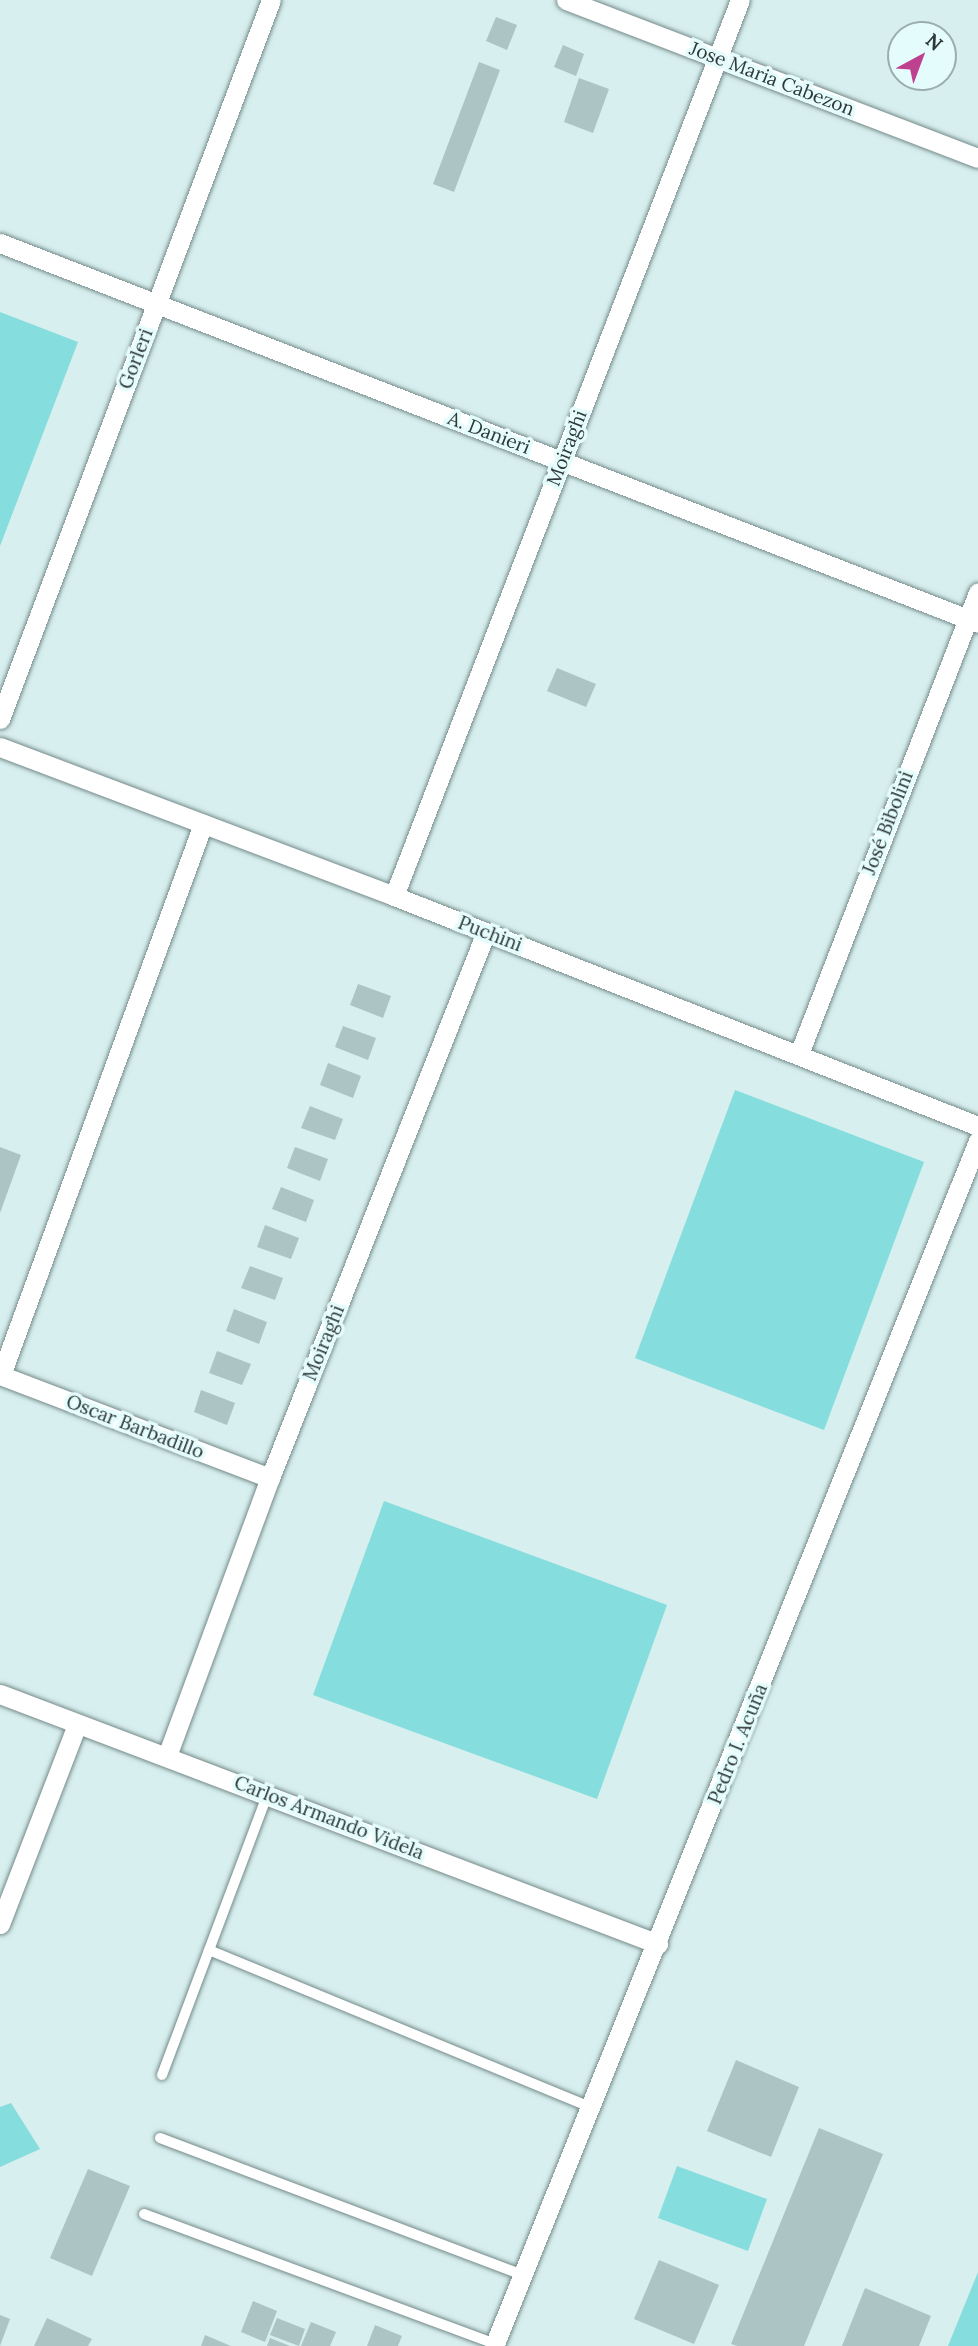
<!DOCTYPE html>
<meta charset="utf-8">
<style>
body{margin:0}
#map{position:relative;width:978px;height:2346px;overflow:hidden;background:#d7efee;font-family:Lora,serif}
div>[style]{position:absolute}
.green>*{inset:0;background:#86dddd}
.building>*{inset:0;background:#adc4c4}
.roads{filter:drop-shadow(0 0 2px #758a8a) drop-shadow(0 0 2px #758a8a)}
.lane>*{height:10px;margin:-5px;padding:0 5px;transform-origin:5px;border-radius:5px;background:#fff}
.street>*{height:19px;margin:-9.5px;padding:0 9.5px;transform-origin:9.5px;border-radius:9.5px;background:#fff}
span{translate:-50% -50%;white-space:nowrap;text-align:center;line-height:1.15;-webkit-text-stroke:7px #e4fcfc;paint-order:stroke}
.street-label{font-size:19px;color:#2e3837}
.north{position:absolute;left:887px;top:21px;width:70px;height:70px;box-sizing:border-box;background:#e4fcfc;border:2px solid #9baead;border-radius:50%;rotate:41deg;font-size:19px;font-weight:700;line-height:28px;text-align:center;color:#2e3837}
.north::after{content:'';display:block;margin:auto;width:24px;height:32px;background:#be418f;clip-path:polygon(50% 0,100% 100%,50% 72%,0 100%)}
</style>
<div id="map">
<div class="green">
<div style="clip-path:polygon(0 312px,78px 342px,0 546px)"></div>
<div style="clip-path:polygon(735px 1090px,924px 1162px,824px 1430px,635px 1358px)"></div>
<div style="clip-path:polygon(384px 1501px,667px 1605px,597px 1799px,313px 1695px)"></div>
<div style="clip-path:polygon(11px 2103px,40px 2149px,0 2167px,0 2107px)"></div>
<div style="clip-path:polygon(677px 2166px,767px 2199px,748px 2251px,658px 2218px)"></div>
<div style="clip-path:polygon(978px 2272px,978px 2346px,948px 2346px)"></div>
</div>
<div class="building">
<div style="clip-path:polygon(496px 17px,517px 25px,507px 50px,486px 41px)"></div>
<div style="clip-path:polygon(563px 45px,584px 54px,576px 76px,554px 67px)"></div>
<div style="clip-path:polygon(479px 62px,500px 70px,454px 192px,433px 184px)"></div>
<div style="clip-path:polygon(579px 78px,609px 89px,593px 133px,564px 122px)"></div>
<div style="clip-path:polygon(557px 668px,596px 684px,586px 707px,547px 691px)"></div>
<div style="clip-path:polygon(358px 984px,391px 996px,383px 1018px,350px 1005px)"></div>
<div style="clip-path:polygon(343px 1026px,376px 1038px,368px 1060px,335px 1047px)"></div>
<div style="clip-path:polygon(328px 1063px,361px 1076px,353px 1098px,320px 1085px)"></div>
<div style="clip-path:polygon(310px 1106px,343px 1119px,335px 1140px,301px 1128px)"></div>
<div style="clip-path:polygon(0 1147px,21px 1155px,0 1213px)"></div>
<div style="clip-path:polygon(295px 1147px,328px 1159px,320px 1181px,287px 1168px)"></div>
<div style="clip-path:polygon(281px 1187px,314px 1200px,306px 1222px,272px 1209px)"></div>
<div style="clip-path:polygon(265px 1225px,299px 1238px,291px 1259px,257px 1247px)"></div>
<div style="clip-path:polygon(250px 1266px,283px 1278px,275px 1300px,241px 1288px)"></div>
<div style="clip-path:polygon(234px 1309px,267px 1322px,259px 1344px,226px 1331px)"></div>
<div style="clip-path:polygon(217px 1351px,251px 1364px,242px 1385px,209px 1373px)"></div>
<div style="clip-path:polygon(201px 1390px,235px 1403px,227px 1425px,194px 1412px)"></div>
<div style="clip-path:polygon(736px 2060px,799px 2087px,771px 2157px,707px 2131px)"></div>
<div style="clip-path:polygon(819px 2128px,883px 2154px,804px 2346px,737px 2346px,731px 2344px)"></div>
<div style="clip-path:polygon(88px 2169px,130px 2186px,92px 2276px,50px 2258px)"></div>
<div style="clip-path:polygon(659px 2260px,719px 2285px,694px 2344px,634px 2319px)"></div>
<div style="clip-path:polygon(865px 2288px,931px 2316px,919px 2346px,842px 2346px)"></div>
<div style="clip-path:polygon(253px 2301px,277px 2311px,265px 2342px,241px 2332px)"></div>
<div style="clip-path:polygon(0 2315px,10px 2319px,0 2346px)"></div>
<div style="clip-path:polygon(47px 2318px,92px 2339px,88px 2346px,34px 2346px)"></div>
<div style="clip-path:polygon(277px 2318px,305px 2329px,299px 2346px,270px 2335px)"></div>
<div style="clip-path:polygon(311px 2322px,336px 2332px,330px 2346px,301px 2346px)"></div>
<div style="clip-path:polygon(375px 2325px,402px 2336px,398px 2346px,367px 2346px)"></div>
<div style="clip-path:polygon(205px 2335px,231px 2346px,201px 2346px)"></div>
<div style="clip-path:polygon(270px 2338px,290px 2346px,267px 2346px)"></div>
</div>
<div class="roads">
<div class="lane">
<div style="left:209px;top:1950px;width:414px;rotate:22.4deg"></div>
<div style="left:162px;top:2075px;width:299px;rotate:-69.4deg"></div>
<div style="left:160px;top:2138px;width:387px;rotate:20.7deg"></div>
<div style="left:144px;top:2214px;width:374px;rotate:20.3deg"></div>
</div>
<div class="street">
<div style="left:566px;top:0;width:441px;rotate:21deg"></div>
<div style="left:0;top:243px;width:1049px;rotate:21.23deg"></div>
<div style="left:0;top:719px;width:768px;rotate:-69.35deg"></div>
<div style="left:0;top:747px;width:421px;rotate:20.7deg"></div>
<div style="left:394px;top:896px;width:628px;rotate:21.5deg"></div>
<div style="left:394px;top:896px;width:960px;rotate:-68.89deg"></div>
<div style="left:799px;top:1054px;width:495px;rotate:-68.8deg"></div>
<div style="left:0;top:1375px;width:289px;rotate:20.9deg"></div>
<div style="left:1px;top:1375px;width:587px;rotate:-69.87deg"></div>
<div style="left:0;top:1694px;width:704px;rotate:20.8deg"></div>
<div style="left:167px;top:1756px;width:296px;rotate:-69.7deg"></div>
<div style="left:270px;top:1478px;width:587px;rotate:-68.42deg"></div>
<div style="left:0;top:1924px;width:214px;rotate:-68.9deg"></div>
<div style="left:494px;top:2346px;width:1299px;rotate:-68.12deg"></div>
</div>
</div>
<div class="street-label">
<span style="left:772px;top:79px;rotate:21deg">Jose Maria Cabezon</span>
<span style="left:136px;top:359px;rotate:-69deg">Gorleri</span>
<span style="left:489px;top:433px;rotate:21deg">A. Danieri</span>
<span style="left:567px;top:448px;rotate:-69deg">Moiraghi</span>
<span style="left:888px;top:823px;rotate:-69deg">José Bibolini</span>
<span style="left:490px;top:934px;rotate:21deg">Puchini</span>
<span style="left:324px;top:1343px;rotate:-68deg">Moiraghi</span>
<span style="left:135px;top:1427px;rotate:21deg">Oscar Barbadillo</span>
<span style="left:738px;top:1744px;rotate:-68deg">Pedro I. Acuña</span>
<span style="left:329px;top:1818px;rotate:21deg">Carlos Armando Videla</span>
</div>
<div class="north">N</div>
</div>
